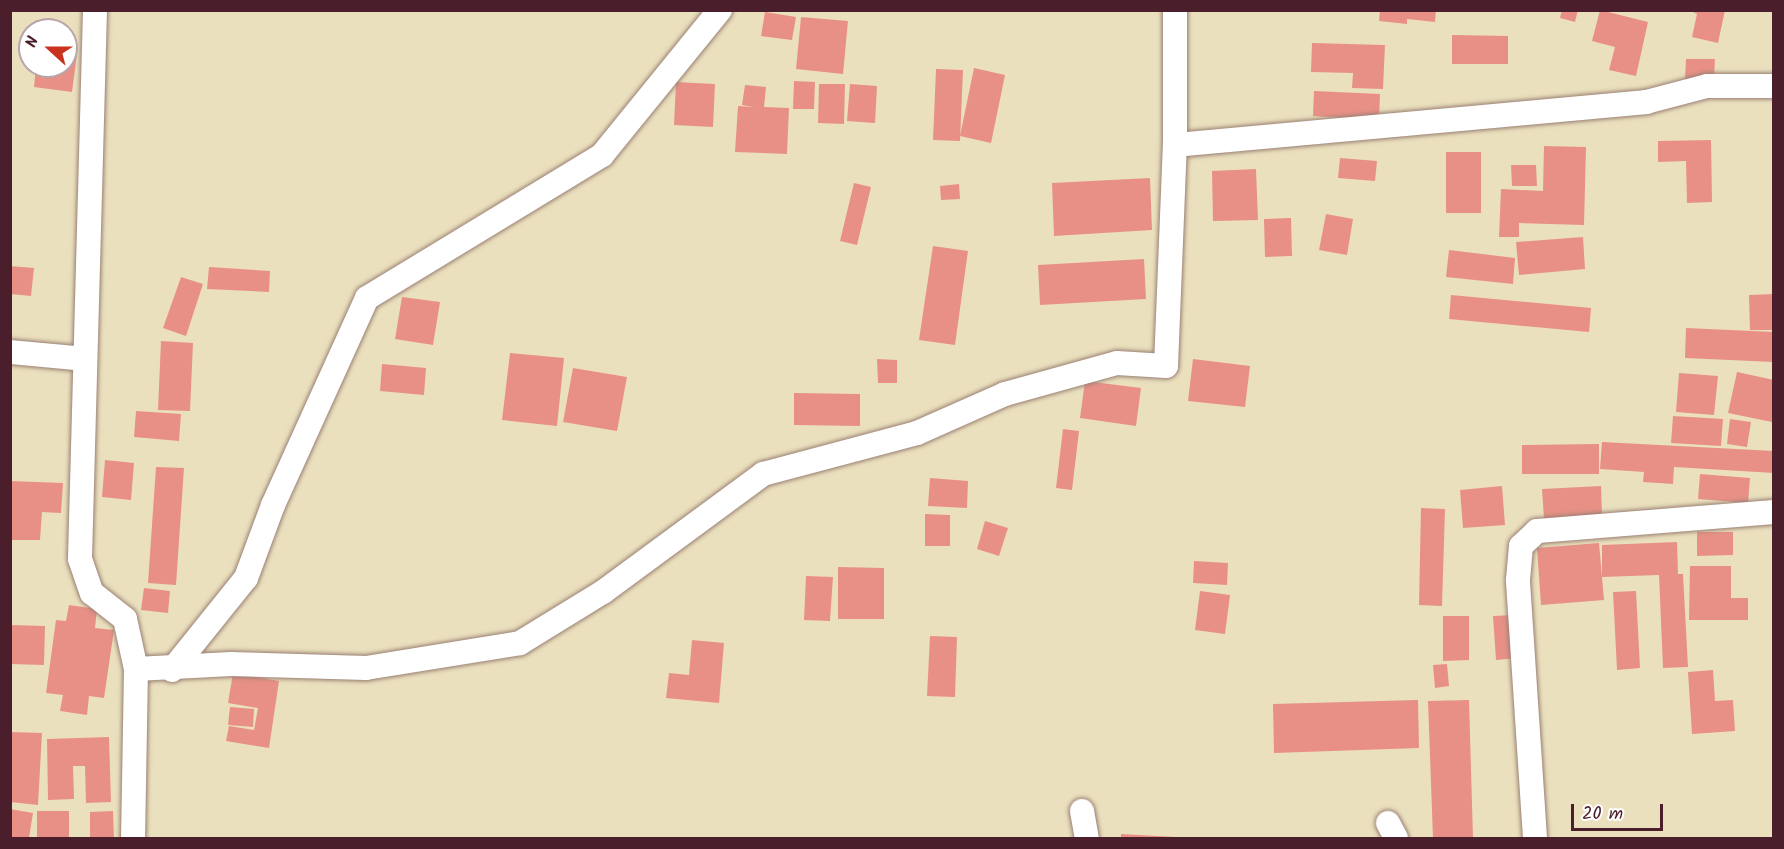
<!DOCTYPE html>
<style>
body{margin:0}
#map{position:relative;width:1784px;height:849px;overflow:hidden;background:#ebe0be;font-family:Kalam,sans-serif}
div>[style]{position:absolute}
.building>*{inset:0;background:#e89086}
.roads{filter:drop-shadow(0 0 2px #9a8074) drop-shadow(0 0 2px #9a8074)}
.minor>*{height:24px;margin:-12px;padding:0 12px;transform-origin:12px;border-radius:12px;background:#fff}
span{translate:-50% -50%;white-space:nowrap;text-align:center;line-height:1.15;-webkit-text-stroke:4.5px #fff;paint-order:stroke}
.frame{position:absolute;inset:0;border:12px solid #4a1f2b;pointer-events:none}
.north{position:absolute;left:18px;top:18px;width:60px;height:60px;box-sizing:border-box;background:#fff;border:2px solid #b7a5aa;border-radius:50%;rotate:291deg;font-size:16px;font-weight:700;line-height:24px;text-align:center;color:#4a1f2b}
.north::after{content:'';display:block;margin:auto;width:21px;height:27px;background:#c8321e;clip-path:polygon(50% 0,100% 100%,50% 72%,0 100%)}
.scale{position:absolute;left:1571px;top:804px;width:92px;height:27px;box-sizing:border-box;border:3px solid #4a1f2b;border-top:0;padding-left:8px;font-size:18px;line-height:21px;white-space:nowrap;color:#4a1f2b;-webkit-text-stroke:4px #fff;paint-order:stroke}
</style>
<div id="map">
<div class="building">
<div style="clip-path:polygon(1380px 10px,1436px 10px,1435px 22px,1407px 19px,1407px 24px,1379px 21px)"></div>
<div style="clip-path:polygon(1562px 10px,1578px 10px,1575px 22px,1560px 18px)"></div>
<div style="clip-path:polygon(1600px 10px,1648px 22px,1636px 76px,1609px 70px,1615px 47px,1592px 41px)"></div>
<div style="clip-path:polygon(1689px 10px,1725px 10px,1718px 43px,1692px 37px,1697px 14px)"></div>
<div style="clip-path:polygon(765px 12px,796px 17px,792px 40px,761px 36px)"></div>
<div style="clip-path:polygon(801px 17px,848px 21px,843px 74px,796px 69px)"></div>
<div style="clip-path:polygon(1452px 35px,1508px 36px,1508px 64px,1452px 64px)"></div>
<div style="clip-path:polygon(1312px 43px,1385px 45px,1383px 89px,1352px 88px,1353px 73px,1311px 72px)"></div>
<div style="clip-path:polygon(66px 53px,77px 54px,72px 92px,34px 87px,36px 66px,66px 66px)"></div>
<div style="clip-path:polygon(1686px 59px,1715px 59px,1714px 80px,1685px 79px)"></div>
<div style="clip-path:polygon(974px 68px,1005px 75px,991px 143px,960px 136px)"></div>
<div style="clip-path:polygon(936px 69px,963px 70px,960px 141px,933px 140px)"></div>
<div style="clip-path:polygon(794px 81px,815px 82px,814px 109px,793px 109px)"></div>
<div style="clip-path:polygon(676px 82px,715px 84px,713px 127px,674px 125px)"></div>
<div style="clip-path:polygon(819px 84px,845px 84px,844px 124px,818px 123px)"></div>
<div style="clip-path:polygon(850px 84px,877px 86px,875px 123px,847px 121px)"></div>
<div style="clip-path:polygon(745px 85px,766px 87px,764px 107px,789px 108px,787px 154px,735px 152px,738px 106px,754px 107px,742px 105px)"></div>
<div style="clip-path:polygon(1314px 91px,1380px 94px,1379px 120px,1313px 116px)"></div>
<div style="clip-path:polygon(1711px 140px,1712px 202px,1687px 203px,1686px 161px,1658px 162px,1658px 141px)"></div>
<div style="clip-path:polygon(1544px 146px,1586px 147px,1584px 225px,1519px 223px,1519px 237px,1499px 237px,1501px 189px,1543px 191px)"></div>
<div style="clip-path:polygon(1446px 152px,1481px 152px,1481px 213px,1446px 213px)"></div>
<div style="clip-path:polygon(1340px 158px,1377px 161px,1375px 181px,1338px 178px)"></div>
<div style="clip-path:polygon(1511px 165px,1536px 165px,1537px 186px,1512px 186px)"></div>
<div style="clip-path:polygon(1256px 169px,1258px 220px,1213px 221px,1212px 171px)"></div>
<div style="clip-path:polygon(1150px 178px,1152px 230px,1054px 236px,1052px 183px)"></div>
<div style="clip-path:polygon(854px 183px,871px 187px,857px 245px,840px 241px)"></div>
<div style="clip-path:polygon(959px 184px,960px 199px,941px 200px,940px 186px)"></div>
<div style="clip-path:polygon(1326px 214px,1353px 219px,1347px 255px,1319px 250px)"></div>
<div style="clip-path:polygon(1291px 218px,1292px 256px,1265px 257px,1264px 219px)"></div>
<div style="clip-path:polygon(1583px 237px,1585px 269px,1519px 275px,1516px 242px)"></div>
<div style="clip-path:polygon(933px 246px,968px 251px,955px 345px,919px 340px)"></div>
<div style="clip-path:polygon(1449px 250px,1515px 258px,1513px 284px,1446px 277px)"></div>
<div style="clip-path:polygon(1144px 259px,1146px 299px,1040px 305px,1038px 265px)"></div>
<div style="clip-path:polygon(10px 266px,34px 268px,31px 296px,10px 294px)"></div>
<div style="clip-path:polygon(209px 267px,270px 271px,269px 292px,207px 289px)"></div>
<div style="clip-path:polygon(181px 277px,203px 284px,186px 336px,163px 328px)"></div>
<div style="clip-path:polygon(1774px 294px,1774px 330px,1750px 330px,1749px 295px)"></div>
<div style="clip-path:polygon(1451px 295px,1591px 308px,1589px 332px,1449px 319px)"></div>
<div style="clip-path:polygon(402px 297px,440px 302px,433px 345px,395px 339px)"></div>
<div style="clip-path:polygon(1686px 328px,1774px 332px,1774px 362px,1685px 358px)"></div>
<div style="clip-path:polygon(161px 341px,193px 343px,190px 411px,158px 410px)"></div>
<div style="clip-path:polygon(510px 353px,564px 358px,557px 426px,502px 420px)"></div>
<div style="clip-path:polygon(877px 359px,897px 360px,897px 383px,878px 383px)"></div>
<div style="clip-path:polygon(1193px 359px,1250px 366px,1245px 407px,1188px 401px)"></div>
<div style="clip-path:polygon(382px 364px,426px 368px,424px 395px,380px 391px)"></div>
<div style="clip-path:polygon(573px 368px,627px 377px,617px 431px,563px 422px)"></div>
<div style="clip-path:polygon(1737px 372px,1774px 380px,1772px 422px,1728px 413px)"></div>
<div style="clip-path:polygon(1679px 373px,1718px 376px,1714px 415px,1676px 412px)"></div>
<div style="clip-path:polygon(1085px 381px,1141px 388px,1136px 426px,1080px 418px)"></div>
<div style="clip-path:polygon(794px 393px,860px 394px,860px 426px,794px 425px)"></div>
<div style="clip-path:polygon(136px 411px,181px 414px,179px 441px,134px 437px)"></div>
<div style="clip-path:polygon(1673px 416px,1723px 419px,1721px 446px,1671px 443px)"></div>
<div style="clip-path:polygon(1730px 419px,1751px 422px,1747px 447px,1727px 444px)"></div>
<div style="clip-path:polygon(1063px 429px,1079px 431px,1072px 490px,1056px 488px)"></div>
<div style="clip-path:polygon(1602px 442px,1774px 451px,1774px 473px,1674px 467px,1673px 484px,1643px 482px,1644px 472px,1600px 469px)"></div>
<div style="clip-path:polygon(1599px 444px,1599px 474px,1522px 474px,1522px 445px)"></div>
<div style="clip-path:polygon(105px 460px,134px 463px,131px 500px,102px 497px)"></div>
<div style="clip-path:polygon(156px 467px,184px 468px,176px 585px,148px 583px)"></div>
<div style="clip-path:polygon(1700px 474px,1750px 478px,1748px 503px,1698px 499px)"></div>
<div style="clip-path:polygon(930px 478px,968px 481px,967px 508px,928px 506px)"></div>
<div style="clip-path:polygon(10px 481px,63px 483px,61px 513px,42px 512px,40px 540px,10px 540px)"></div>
<div style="clip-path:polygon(1502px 486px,1505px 525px,1463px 528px,1460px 490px)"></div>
<div style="clip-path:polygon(1601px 486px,1602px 515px,1544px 519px,1542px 489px)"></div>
<div style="clip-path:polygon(1421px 508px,1445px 509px,1442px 606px,1419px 605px)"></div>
<div style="clip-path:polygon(925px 514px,950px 515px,950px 546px,925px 546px)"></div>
<div style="clip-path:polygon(985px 521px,1008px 528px,999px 556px,977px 549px)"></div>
<div style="clip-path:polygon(1697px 532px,1733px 532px,1733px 555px,1697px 556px)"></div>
<div style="clip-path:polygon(1677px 542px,1678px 574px,1683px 574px,1688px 667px,1663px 668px,1659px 575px,1602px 577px,1602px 545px)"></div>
<div style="clip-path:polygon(1599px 543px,1604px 600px,1541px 605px,1537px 548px)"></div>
<div style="clip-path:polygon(1194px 561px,1228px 563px,1227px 585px,1193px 583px)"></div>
<div style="clip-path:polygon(1690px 566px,1731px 566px,1731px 598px,1748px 598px,1748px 620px,1689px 620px)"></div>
<div style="clip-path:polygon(838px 567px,884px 568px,884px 619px,838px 619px)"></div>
<div style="clip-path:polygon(806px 576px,833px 577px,830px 621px,804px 620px)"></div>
<div style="clip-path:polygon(144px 588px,170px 591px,168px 613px,141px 610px)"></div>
<div style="clip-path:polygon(1200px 591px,1230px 595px,1225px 634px,1195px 630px)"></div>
<div style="clip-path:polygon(1636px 591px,1640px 668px,1617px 670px,1613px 592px)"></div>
<div style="clip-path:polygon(69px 605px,97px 609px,95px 628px,114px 630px,104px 698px,89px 696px,87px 715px,60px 711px,63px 695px,46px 693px,56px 620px,66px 621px)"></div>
<div style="clip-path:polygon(1515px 615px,1518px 658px,1496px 660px,1493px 616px)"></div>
<div style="clip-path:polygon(1443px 616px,1469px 616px,1469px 660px,1443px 661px)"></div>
<div style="clip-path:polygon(10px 625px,45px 626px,44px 665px,10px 664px)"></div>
<div style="clip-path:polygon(930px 636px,957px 637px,955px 697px,927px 696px)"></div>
<div style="clip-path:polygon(692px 640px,724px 643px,719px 703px,666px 698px,669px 673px,689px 675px)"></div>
<div style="clip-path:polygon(1447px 664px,1449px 686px,1435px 688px,1433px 665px)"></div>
<div style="clip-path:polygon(1713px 670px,1715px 701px,1733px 700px,1735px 731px,1692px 734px,1688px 672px)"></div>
<div style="clip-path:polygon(233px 673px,279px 681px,269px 748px,226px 741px,229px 726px,254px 730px,258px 708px,228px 703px)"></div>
<div style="clip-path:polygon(1418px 700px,1419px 748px,1274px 753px,1273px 704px)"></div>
<div style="clip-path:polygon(1469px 700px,1473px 838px,1433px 838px,1428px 701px)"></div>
<div style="clip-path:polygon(230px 707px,254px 709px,253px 727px,228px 725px)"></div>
<div style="clip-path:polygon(10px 732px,42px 733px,38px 805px,10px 802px)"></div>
<div style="clip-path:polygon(109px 737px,111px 802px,86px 803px,85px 766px,73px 766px,74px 799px,48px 800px,47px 739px)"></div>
<div style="clip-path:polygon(10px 809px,33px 813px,29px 838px,10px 838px)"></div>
<div style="clip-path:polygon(37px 811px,69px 811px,69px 838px,37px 838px)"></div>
<div style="clip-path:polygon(113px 811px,114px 838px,90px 838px,90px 812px)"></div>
<div style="clip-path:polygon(1121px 834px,1176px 837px,1176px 838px,1121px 838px)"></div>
</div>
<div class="roads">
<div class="minor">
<div style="left:95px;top:10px;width:549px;rotate:91.57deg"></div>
<div style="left:80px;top:559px;width:36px;rotate:71deg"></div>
<div style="left:92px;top:593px;width:42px;rotate:38.2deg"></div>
<div style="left:125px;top:619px;width:51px;rotate:77.6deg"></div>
<div style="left:136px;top:669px;width:169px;rotate:91deg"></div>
<div style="left:1175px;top:145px;width:473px;rotate:-5.2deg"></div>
<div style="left:1646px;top:102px;width:63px;rotate:-14.7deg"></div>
<div style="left:1707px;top:86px;width:67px"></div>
<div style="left:10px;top:352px;width:75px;rotate:5.3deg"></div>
<div style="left:136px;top:669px;width:95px;rotate:-3deg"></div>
<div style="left:231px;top:664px;width:135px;rotate:1.7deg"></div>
<div style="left:366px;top:668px;width:156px;rotate:-9.2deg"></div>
<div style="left:520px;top:643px;width:97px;rotate:-31.6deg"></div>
<div style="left:603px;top:592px;width:199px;rotate:-36.4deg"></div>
<div style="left:763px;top:474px;width:159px;rotate:-14.9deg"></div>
<div style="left:917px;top:433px;width:96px;rotate:-23.9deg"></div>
<div style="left:1005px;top:394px;width:116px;rotate:-15.5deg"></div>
<div style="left:1117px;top:363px;width:49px;rotate:3.5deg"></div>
<div style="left:1166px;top:366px;width:221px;rotate:-87.7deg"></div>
<div style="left:1175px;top:145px;width:135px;rotate:-90deg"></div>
<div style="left:172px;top:670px;width:118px;rotate:-51.2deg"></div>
<div style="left:246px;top:578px;width:78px;rotate:-69.7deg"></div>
<div style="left:273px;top:505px;width:227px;rotate:-65.6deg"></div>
<div style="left:367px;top:298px;width:275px;rotate:-31.3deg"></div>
<div style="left:602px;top:155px;width:187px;rotate:-50.9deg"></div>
<div style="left:1082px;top:811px;width:27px;rotate:80deg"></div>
<div style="left:1388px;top:823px;width:17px;rotate:62deg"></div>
<div style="left:1535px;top:838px;width:259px;rotate:-93.8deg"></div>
<div style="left:1518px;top:580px;width:34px;rotate:-85deg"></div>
<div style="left:1521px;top:546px;width:22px;rotate:-43deg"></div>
<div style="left:1537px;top:531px;width:238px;rotate:-4.6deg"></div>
</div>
</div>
<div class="frame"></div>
<div class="north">N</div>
<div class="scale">20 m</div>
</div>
